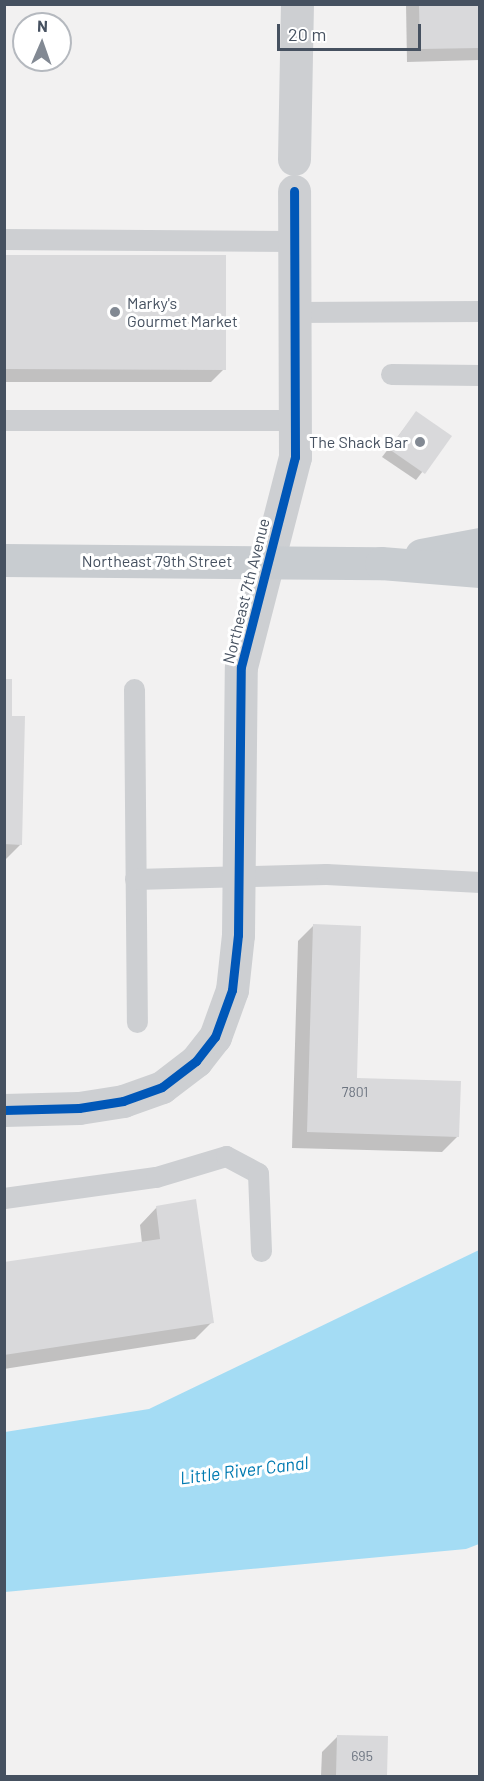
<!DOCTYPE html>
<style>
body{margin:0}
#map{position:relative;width:484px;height:1781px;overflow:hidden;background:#f2f1f1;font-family:Barlow,sans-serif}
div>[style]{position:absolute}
.water>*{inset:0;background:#a4dcf4}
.shadow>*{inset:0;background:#0003}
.building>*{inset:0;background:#d9d9db}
.lane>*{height:21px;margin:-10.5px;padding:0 10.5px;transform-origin:10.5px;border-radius:10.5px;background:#cdcfd2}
.street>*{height:33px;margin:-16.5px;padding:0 16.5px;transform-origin:16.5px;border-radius:16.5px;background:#cdcfd2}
.primary>*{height:33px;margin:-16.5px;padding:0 16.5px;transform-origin:16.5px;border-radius:16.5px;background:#c8ccd0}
.cycleway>*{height:9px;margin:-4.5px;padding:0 4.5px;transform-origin:4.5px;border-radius:4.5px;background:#0057b8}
.dots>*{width:16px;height:16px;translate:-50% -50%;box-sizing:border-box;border:3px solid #fff;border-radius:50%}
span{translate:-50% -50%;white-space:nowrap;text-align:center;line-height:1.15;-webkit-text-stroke:6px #fff;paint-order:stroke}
.number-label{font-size:14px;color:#6c7480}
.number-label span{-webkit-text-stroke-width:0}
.poi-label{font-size:16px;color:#465160}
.left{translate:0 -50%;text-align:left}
.right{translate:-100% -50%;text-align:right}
.street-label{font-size:16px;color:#465160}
.water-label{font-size:18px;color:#017ab1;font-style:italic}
.frame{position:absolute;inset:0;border:6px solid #465160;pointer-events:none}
.north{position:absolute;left:12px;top:12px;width:60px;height:60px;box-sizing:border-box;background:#fff;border:2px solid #b5b9bf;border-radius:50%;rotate:2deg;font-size:16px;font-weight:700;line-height:24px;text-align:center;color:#465160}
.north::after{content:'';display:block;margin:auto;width:21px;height:27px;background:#828993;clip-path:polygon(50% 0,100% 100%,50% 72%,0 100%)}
.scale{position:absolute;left:277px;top:24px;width:144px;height:27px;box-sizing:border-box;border:3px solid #465160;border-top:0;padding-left:8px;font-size:18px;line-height:21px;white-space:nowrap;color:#465160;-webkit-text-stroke:4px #fff;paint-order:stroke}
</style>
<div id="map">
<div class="water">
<div style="clip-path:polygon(479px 1250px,479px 1544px,466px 1549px,5px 1592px,5px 1432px,149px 1409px)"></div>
</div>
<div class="shadow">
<div style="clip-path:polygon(406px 4px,480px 4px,480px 60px,407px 62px)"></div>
<div style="clip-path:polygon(4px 257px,224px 369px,211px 382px,4px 382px)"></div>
<div style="clip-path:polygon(416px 413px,450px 436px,416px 480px,382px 457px)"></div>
<div style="clip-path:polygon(4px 681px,21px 844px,5px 860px,4px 860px)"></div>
<div style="clip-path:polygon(314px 925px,355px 1080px,458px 1136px,442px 1152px,292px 1148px,298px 941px)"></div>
<div style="clip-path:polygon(157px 1207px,212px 1322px,195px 1339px,4px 1369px,4px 1264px,142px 1243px,140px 1225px)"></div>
<div style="clip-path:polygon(338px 1736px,386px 1737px,385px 1776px,321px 1776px,322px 1752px)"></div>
</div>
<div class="building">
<div style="clip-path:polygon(419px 4px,480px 4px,480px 48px,420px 49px)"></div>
<div style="clip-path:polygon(4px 255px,226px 255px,226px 370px,4px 369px)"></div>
<div style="clip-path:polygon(416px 411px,452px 436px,425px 474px,389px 449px)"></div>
<div style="clip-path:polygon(4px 679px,12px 679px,12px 716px,25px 716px,22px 845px,4px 844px)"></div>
<div style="clip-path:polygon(313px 924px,361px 926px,357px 1078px,461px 1081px,459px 1137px,307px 1132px)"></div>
<div style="clip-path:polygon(196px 1199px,214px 1323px,4px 1355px,4px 1262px,160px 1239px,156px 1206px)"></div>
<div style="clip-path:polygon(337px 1735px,388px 1736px,387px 1776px,336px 1776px)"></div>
</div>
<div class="lane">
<div style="left:4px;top:239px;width:290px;rotate:0.4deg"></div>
<div style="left:293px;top:312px;width:187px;rotate:-0.3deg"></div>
<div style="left:391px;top:374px;width:89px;rotate:0.6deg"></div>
<div style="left:4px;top:420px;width:291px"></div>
<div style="left:134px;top:689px;width:333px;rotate:89.5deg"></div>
<div style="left:135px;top:879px;width:191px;rotate:-1.5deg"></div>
<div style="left:326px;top:874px;width:154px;rotate:3deg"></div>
<div style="left:4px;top:1198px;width:153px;rotate:-7.9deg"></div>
<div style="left:156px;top:1177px;width:73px;rotate:-16.7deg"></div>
<div style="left:226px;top:1156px;width:36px;rotate:28deg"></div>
<div style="left:258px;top:1173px;width:78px;rotate:87.8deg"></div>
</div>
<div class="street">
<div style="left:294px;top:159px;width:155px;rotate:-88.9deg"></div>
<div style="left:4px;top:1110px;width:75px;rotate:-1.5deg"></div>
<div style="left:79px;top:1108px;width:45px;rotate:-9deg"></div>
<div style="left:123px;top:1101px;width:41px;rotate:-19.7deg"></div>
<div style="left:162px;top:1087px;width:43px;rotate:-37.4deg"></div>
<div style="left:196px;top:1061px;width:31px;rotate:-52deg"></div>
<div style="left:215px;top:1037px;width:50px;rotate:-70.1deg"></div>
<div style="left:232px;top:990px;width:55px;rotate:-83.8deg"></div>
<div style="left:238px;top:935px;width:268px;rotate:-89.4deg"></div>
<div style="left:241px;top:667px;width:217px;rotate:-75.6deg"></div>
<div style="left:295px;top:457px;width:266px;rotate:-90.2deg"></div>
</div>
<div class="primary">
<div style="left:421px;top:555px;width:60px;rotate:-10.6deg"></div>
<div style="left:4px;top:560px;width:377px;rotate:0.5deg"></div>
<div style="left:381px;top:563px;width:99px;rotate:4.6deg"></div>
</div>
<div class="cycleway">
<div style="left:4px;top:1110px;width:75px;rotate:-1.5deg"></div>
<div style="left:79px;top:1108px;width:45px;rotate:-9deg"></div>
<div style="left:123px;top:1101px;width:41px;rotate:-19.7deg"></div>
<div style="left:162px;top:1087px;width:43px;rotate:-37.4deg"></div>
<div style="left:196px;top:1061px;width:31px;rotate:-52deg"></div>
<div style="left:215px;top:1037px;width:50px;rotate:-70.1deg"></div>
<div style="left:232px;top:990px;width:55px;rotate:-83.8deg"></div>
<div style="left:238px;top:935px;width:268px;rotate:-89.4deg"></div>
<div style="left:241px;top:667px;width:217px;rotate:-75.6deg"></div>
<div style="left:295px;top:457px;width:266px;rotate:-90.2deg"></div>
</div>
<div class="dots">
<div style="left:115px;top:312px;background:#828993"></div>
<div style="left:420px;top:442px;background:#828993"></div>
</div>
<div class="number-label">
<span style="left:355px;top:1092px">7801</span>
<span style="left:362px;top:1756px">695</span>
</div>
<div class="poi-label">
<span class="left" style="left:127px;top:312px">Marky's<br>Gourmet Market</span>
<span class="right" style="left:408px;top:442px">The Shack Bar</span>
</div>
<div class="street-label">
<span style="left:157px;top:561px">Northeast 79th Street</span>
<span style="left:246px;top:591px;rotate:-76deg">Northeast 7th Avenue</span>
</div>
<div class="water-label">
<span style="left:244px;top:1470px;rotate:-7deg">Little River Canal</span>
</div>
<div class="frame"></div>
<div class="north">N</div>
<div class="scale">20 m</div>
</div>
